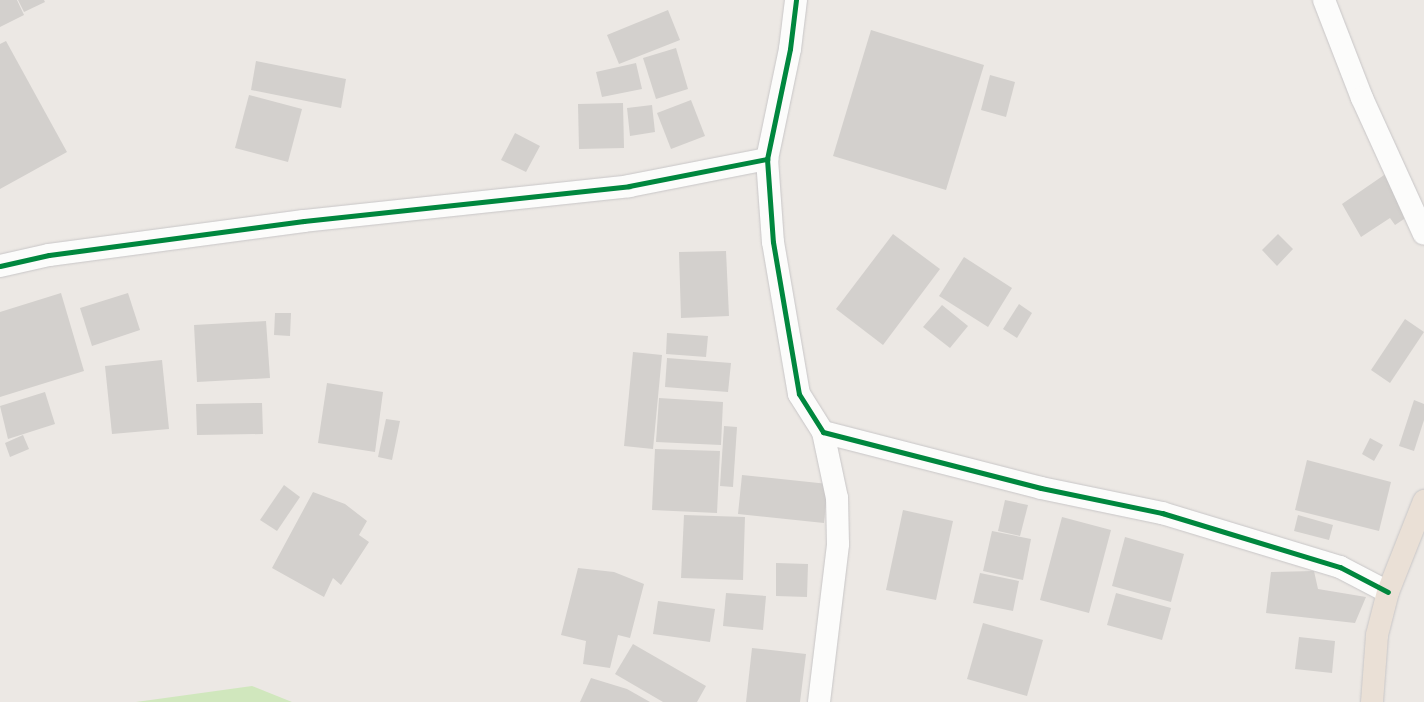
<!DOCTYPE html>
<style>
body{margin:0}
#map{position:relative;width:1424px;height:702px;overflow:hidden;background:#ece8e4;font-family:Inter,sans-serif}
div>[style]{position:absolute}
.green>*{inset:0;background:#d0e7bd}
.building>*{inset:0;background:#d3d0cd}
.roads{filter:drop-shadow(0 0 1px #c8c6c7) drop-shadow(0 0 1px #c8c6c7)}
.minor>*{height:22px;margin:-11px;padding:0 11px;transform-origin:11px;border-radius:11px;background:#fcfcfb}
.trunk>*{height:22px;margin:-11px;padding:0 11px;transform-origin:11px;border-radius:11px;background:#eae0d6}
.cycleway>*{height:5px;margin:-2.5px;padding:0 2.5px;transform-origin:2.5px;border-radius:2.5px;background:#00873e}
span{translate:-50% -50%;white-space:nowrap;text-align:center;line-height:1.15;-webkit-text-stroke:4px #fff;paint-order:stroke}
</style>
<div id="map">
<div class="green">
<div style="clip-path:polygon(252px 686px,292px 702px,136px 702px)"></div>
</div>
<div class="building">
<div style="clip-path:polygon(0 0,17px 0,24px 15px,0 27px)"></div>
<div style="clip-path:polygon(18px 0,44px 0,45px 2px,24px 12px)"></div>
<div style="clip-path:polygon(668px 10px,680px 40px,619px 64px,607px 35px)"></div>
<div style="clip-path:polygon(871px 30px,984px 65px,946px 190px,833px 156px)"></div>
<div style="clip-path:polygon(6px 41px,67px 152px,0 189px,0 44px)"></div>
<div style="clip-path:polygon(676px 48px,688px 89px,656px 99px,643px 58px)"></div>
<div style="clip-path:polygon(256px 61px,346px 79px,341px 108px,251px 90px)"></div>
<div style="clip-path:polygon(636px 63px,642px 89px,602px 97px,596px 72px)"></div>
<div style="clip-path:polygon(990px 75px,1015px 82px,1006px 117px,981px 110px)"></div>
<div style="clip-path:polygon(249px 95px,302px 109px,288px 162px,235px 148px)"></div>
<div style="clip-path:polygon(691px 100px,705px 136px,671px 149px,657px 113px)"></div>
<div style="clip-path:polygon(623px 103px,624px 148px,579px 149px,578px 104px)"></div>
<div style="clip-path:polygon(652px 105px,655px 132px,630px 136px,627px 108px)"></div>
<div style="clip-path:polygon(515px 133px,540px 146px,526px 172px,501px 160px)"></div>
<div style="clip-path:polygon(1387px 173px,1410px 215px,1395px 225px,1390px 218px,1361px 237px,1342px 204px)"></div>
<div style="clip-path:polygon(893px 234px,940px 269px,883px 345px,836px 309px)"></div>
<div style="clip-path:polygon(1278px 234px,1293px 249px,1277px 266px,1262px 250px)"></div>
<div style="clip-path:polygon(726px 251px,729px 316px,681px 318px,679px 252px)"></div>
<div style="clip-path:polygon(964px 257px,1012px 288px,988px 327px,939px 296px)"></div>
<div style="clip-path:polygon(61px 293px,84px 371px,0 397px,0 312px)"></div>
<div style="clip-path:polygon(128px 293px,140px 330px,92px 346px,80px 308px)"></div>
<div style="clip-path:polygon(1019px 304px,1032px 313px,1017px 338px,1003px 329px)"></div>
<div style="clip-path:polygon(942px 305px,968px 326px,950px 348px,923px 327px)"></div>
<div style="clip-path:polygon(275px 313px,291px 313px,290px 336px,274px 335px)"></div>
<div style="clip-path:polygon(1405px 319px,1424px 332px,1390px 383px,1371px 370px)"></div>
<div style="clip-path:polygon(266px 321px,270px 378px,197px 382px,194px 325px)"></div>
<div style="clip-path:polygon(667px 333px,708px 336px,706px 357px,666px 354px)"></div>
<div style="clip-path:polygon(633px 352px,662px 355px,653px 449px,624px 446px)"></div>
<div style="clip-path:polygon(667px 358px,731px 363px,728px 392px,665px 387px)"></div>
<div style="clip-path:polygon(162px 360px,169px 429px,112px 434px,105px 366px)"></div>
<div style="clip-path:polygon(327px 383px,383px 392px,375px 452px,318px 443px)"></div>
<div style="clip-path:polygon(45px 392px,55px 424px,8px 439px,0 406px)"></div>
<div style="clip-path:polygon(659px 398px,723px 402px,721px 445px,656px 442px)"></div>
<div style="clip-path:polygon(1414px 400px,1424px 404px,1424px 420px,1414px 451px,1399px 446px)"></div>
<div style="clip-path:polygon(262px 403px,263px 434px,197px 435px,196px 404px)"></div>
<div style="clip-path:polygon(386px 419px,400px 421px,392px 460px,378px 457px)"></div>
<div style="clip-path:polygon(724px 426px,737px 427px,733px 487px,720px 486px)"></div>
<div style="clip-path:polygon(23px 435px,29px 449px,10px 457px,5px 443px)"></div>
<div style="clip-path:polygon(1370px 438px,1383px 445px,1374px 461px,1362px 454px)"></div>
<div style="clip-path:polygon(655px 449px,720px 451px,717px 513px,652px 510px)"></div>
<div style="clip-path:polygon(1307px 460px,1391px 482px,1379px 531px,1295px 510px)"></div>
<div style="clip-path:polygon(742px 475px,828px 484px,824px 523px,738px 514px)"></div>
<div style="clip-path:polygon(284px 485px,300px 497px,277px 531px,260px 520px)"></div>
<div style="clip-path:polygon(313px 492px,345px 504px,367px 521px,359px 535px,369px 542px,341px 585px,333px 578px,324px 597px,272px 568px)"></div>
<div style="clip-path:polygon(1005px 500px,1028px 505px,1020px 536px,998px 531px)"></div>
<div style="clip-path:polygon(903px 510px,953px 521px,936px 600px,886px 590px)"></div>
<div style="clip-path:polygon(684px 515px,745px 517px,743px 580px,681px 578px)"></div>
<div style="clip-path:polygon(1298px 515px,1333px 525px,1329px 540px,1294px 531px)"></div>
<div style="clip-path:polygon(1062px 517px,1111px 530px,1089px 613px,1040px 600px)"></div>
<div style="clip-path:polygon(992px 531px,1031px 539px,1023px 580px,983px 571px)"></div>
<div style="clip-path:polygon(1125px 537px,1184px 554px,1171px 602px,1112px 586px)"></div>
<div style="clip-path:polygon(776px 563px,808px 564px,807px 597px,776px 596px)"></div>
<div style="clip-path:polygon(578px 568px,614px 572px,644px 584px,630px 638px,618px 635px,610px 668px,583px 664px,586px 641px,561px 635px)"></div>
<div style="clip-path:polygon(1314px 571px,1318px 589px,1366px 597px,1355px 623px,1266px 613px,1271px 572px)"></div>
<div style="clip-path:polygon(980px 573px,1019px 581px,1013px 611px,973px 603px)"></div>
<div style="clip-path:polygon(726px 593px,766px 596px,763px 630px,723px 626px)"></div>
<div style="clip-path:polygon(1116px 593px,1171px 608px,1162px 640px,1107px 625px)"></div>
<div style="clip-path:polygon(658px 601px,715px 609px,710px 642px,653px 634px)"></div>
<div style="clip-path:polygon(983px 623px,1043px 640px,1027px 696px,967px 679px)"></div>
<div style="clip-path:polygon(1299px 637px,1335px 641px,1332px 673px,1295px 669px)"></div>
<div style="clip-path:polygon(633px 644px,706px 686px,697px 702px,663px 702px,615px 674px)"></div>
<div style="clip-path:polygon(752px 648px,806px 654px,800px 702px,746px 702px)"></div>
<div style="clip-path:polygon(591px 678px,627px 689px,650px 702px,580px 702px)"></div>
</div>
<div class="roads">
<div class="minor">
<div style="left:796px;top:0;width:49px;rotate:97deg"></div>
<div style="left:790px;top:49px;width:112px;rotate:101.8deg"></div>
<div style="left:767px;top:159px;width:83px;rotate:85.9deg"></div>
<div style="left:773px;top:242px;width:154px;rotate:80.3deg"></div>
<div style="left:799px;top:394px;width:45px;rotate:57.7deg"></div>
<div style="left:823px;top:432px;width:225px;rotate:14.4deg"></div>
<div style="left:1041px;top:488px;width:124px;rotate:11.7deg"></div>
<div style="left:1162px;top:513px;width:186px;rotate:16.9deg"></div>
<div style="left:1340px;top:567px;width:54px;rotate:27.5deg"></div>
<div style="left:1324px;top:0;width:105px;rotate:68.8deg"></div>
<div style="left:1362px;top:98px;width:149px;rotate:65.5deg"></div>
<div style="left:0;top:266px;width:50px;rotate:-12.7deg"></div>
<div style="left:49px;top:255px;width:257px;rotate:-7.6deg"></div>
<div style="left:304px;top:221px;width:327px;rotate:-6.1deg"></div>
<div style="left:629px;top:186px;width:141px;rotate:-11.1deg"></div>
<div style="left:819px;top:702px;width:159px;rotate:-83.1deg"></div>
<div style="left:838px;top:544px;width:46px;rotate:-91.2deg"></div>
<div style="left:837px;top:498px;width:67px;rotate:-102deg"></div>
</div>
<div class="trunk">
<div style="left:1372px;top:702px;width:67px;rotate:-85.7deg"></div>
<div style="left:1377px;top:635px;width:44px;rotate:-75.7deg"></div>
<div style="left:1388px;top:592px;width:98px;rotate:-68.4deg"></div>
</div>
</div>
<div class="cycleway">
<div style="left:796px;top:0;width:49px;rotate:97deg"></div>
<div style="left:790px;top:49px;width:112px;rotate:101.8deg"></div>
<div style="left:767px;top:159px;width:83px;rotate:85.9deg"></div>
<div style="left:773px;top:242px;width:154px;rotate:80.3deg"></div>
<div style="left:799px;top:394px;width:45px;rotate:57.7deg"></div>
<div style="left:823px;top:432px;width:225px;rotate:14.4deg"></div>
<div style="left:1041px;top:488px;width:124px;rotate:11.7deg"></div>
<div style="left:1162px;top:513px;width:186px;rotate:16.9deg"></div>
<div style="left:1340px;top:567px;width:54px;rotate:27.5deg"></div>
<div style="left:0;top:266px;width:50px;rotate:-12.7deg"></div>
<div style="left:49px;top:255px;width:257px;rotate:-7.6deg"></div>
<div style="left:304px;top:221px;width:327px;rotate:-6.1deg"></div>
<div style="left:629px;top:186px;width:141px;rotate:-11.1deg"></div>
</div>
</div>
